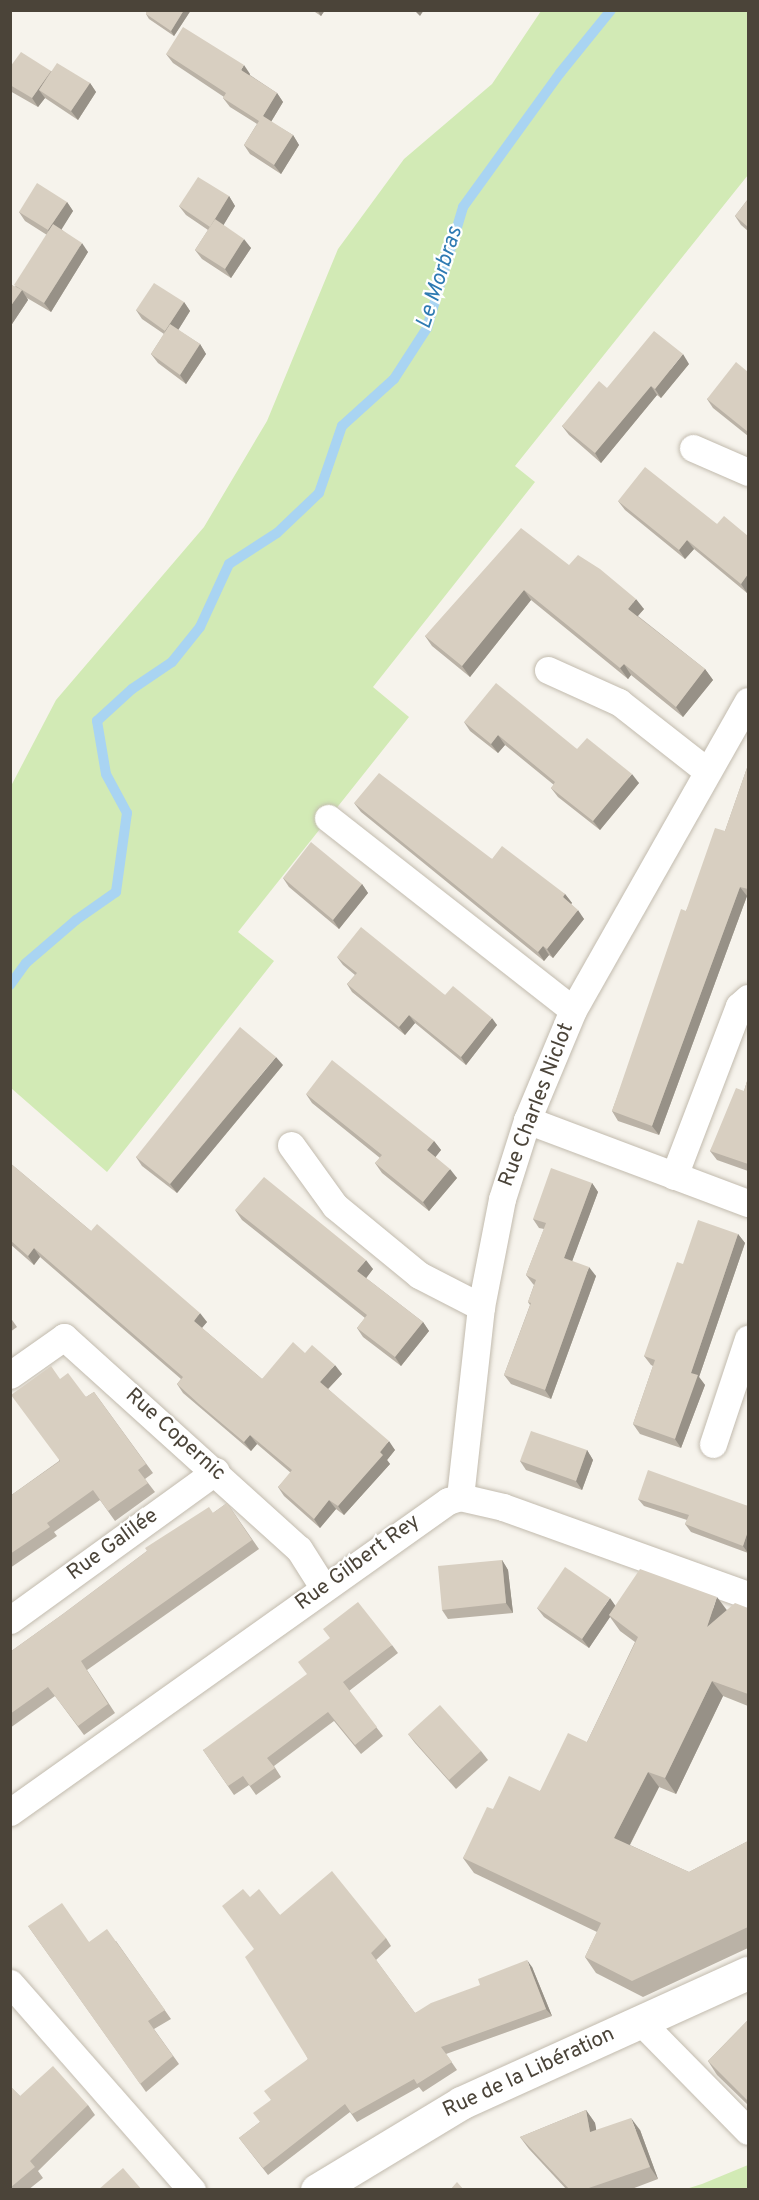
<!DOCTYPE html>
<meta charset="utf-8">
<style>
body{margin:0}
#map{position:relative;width:759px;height:2200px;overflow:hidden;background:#f6f3ec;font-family:Overpass,sans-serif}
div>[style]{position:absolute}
.green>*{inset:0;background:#d2eab5}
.stream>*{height:10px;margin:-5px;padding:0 5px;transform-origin:5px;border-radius:5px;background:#a9d4f2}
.roads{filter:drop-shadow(0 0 2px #c2bbae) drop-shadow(0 0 2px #c2bbae)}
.minor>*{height:27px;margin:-13.5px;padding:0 13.5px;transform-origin:13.5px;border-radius:13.5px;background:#fff}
.tertiary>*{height:33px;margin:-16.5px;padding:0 16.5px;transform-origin:16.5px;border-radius:16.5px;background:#fff}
.wall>*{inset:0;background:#bab2a6}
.shaded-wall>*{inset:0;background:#979187}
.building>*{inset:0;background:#d8cfc1}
span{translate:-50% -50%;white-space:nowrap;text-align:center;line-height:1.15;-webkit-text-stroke:4.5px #fff;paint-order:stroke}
.street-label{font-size:21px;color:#4b4439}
.water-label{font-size:22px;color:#2e7ab2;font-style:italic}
.frame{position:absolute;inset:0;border:12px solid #4b4439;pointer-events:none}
</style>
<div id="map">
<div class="green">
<div style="clip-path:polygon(541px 11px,748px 11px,748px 175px,515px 466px,535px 482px,373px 687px,409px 717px,238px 932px,274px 961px,107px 1172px,11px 1088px,11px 786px,56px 700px,204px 527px,267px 421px,338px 249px,404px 159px,492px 84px)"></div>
<div style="clip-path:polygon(748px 2165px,748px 2189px,686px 2189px,702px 2184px)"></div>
</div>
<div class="stream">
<div style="left:10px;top:985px;width:27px;rotate:-54deg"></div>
<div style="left:26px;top:963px;width:66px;rotate:-40.7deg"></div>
<div style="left:76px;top:920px;width:49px;rotate:-35deg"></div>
<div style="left:116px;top:892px;width:80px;rotate:-82.1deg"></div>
<div style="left:127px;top:813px;width:44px;rotate:-118.3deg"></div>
<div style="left:106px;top:774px;width:54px;rotate:-99.6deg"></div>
<div style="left:97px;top:721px;width:47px;rotate:-42.4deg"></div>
<div style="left:132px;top:689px;width:48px;rotate:-34deg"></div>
<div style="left:172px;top:662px;width:45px;rotate:-51.3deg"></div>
<div style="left:200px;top:627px;width:69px;rotate:-65.3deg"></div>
<div style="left:229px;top:564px;width:57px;rotate:-32.9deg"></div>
<div style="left:277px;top:533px;width:58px;rotate:-43.6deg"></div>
<div style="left:319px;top:493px;width:71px;rotate:-71.1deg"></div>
<div style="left:342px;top:426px;width:70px;rotate:-42.1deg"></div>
<div style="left:394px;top:379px;width:61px;rotate:-57.1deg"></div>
<div style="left:427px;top:328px;width:126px;rotate:-73.4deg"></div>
<div style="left:463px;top:207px;width:165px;rotate:-54.1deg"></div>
<div style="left:560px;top:73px;width:81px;rotate:-51deg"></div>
</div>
<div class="roads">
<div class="minor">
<div style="left:693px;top:448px;width:60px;rotate:23.6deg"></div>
<div style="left:548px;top:670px;width:78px;rotate:24.3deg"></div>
<div style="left:619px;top:702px;width:112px;rotate:38.1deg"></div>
<div style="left:328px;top:818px;width:311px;rotate:38.1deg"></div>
<div style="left:527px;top:1120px;width:236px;rotate:20.6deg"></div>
<div style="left:291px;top:1145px;width:75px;rotate:54.2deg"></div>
<div style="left:335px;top:1206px;width:109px;rotate:39.4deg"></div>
<div style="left:419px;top:1275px;width:70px;rotate:27.3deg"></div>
<div style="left:674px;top:1176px;width:182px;rotate:-69.1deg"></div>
<div style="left:739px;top:1006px;width:12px;rotate:-42deg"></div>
<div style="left:10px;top:1375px;width:66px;rotate:-35.1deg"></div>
<div style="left:64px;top:1337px;width:316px;rotate:42.1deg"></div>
<div style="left:299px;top:1549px;width:45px;rotate:57.7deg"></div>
<div style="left:713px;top:1444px;width:111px;rotate:-71.6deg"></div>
<div style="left:460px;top:1497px;width:191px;rotate:-83.7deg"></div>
<div style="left:481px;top:1307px;width:110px;rotate:-79deg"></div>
<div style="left:502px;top:1199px;width:83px;rotate:-72.4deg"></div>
<div style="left:527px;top:1120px;width:119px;rotate:-67.3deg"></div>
<div style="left:573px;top:1010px;width:355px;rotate:-60.5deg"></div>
<div style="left:10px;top:1620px;width:254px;rotate:-35.9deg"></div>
<div style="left:10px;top:1812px;width:537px;rotate:-35.38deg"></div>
<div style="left:448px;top:1501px;width:13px;rotate:-18deg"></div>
<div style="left:460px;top:1497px;width:44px;rotate:13.1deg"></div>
<div style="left:503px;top:1507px;width:260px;rotate:19.8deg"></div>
<div style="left:10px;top:1983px;width:276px;rotate:48.7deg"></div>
<div style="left:640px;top:2021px;width:154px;rotate:45.5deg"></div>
</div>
<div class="tertiary">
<div style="left:317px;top:2190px;width:168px;rotate:-31.1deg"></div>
<div style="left:461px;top:2103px;width:315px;rotate:-24.4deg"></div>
</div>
</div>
<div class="wall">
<div style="clip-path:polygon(191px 10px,174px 36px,149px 19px,146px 14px)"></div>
<div style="clip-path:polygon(312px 10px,325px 10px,321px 16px)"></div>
<div style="clip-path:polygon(166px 54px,250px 74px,250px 75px,277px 93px,283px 102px,271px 122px,293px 135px,299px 145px,281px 174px,250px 154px,244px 145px,257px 124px,230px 107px,223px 98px,224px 97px,173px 63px)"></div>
<div style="clip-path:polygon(10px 67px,51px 71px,90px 83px,96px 92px,78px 120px,45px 98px,38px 107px,10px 91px)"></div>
<div style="clip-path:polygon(229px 196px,235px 206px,223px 225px,251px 248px,231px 278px,202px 259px,195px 250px,208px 230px,186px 215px,179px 206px)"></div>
<div style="clip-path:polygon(748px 199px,748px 231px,741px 225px,735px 216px)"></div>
<div style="clip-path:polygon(67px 202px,73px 211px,61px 229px,88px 252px,51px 312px,27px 298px,28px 300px,10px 327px,10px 284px,15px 287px,47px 235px,25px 221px,19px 212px)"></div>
<div style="clip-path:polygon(184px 302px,190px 311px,178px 330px,200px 344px,206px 354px,186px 384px,158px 363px,151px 354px,164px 334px,142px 319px,136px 310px)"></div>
<div style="clip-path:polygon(689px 364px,661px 398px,657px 395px,601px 463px,569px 435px,562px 426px,607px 388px)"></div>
<div style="clip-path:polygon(748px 372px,748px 436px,713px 408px,707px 399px)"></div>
<div style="clip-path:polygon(618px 501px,717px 524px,748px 536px,748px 591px,747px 593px,694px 549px,685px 559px,625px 510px)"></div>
<div style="clip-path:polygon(569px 565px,644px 609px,638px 616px,705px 669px,713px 680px,683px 717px,631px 675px,628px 679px,531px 600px,470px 677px,432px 646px,425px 636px)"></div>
<div style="clip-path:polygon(464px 722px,577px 749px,639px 783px,600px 830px,558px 797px,551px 788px,554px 785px,505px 745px,498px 753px,470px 731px)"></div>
<div style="clip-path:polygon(748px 765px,748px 896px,747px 896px,659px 1135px,618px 1121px,612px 1111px,686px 911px,725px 831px)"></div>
<div style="clip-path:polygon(354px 803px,492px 859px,565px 894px,572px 903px,571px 904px,584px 919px,553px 958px,549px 955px,544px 961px,361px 812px)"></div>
<div style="clip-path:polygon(283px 878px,362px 884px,368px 893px,339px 929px,289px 887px)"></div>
<div style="clip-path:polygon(337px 957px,445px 995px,497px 1025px,466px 1065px,415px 1023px,405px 1035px,352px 992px,347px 984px,355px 975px,343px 965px)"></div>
<div style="clip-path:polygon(283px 1065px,177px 1193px,142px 1166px,136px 1157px)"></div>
<div style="clip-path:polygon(748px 1078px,748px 1171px,717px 1160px,710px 1151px,744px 1091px)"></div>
<div style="clip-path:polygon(306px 1094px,434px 1141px,441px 1150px,435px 1157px,457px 1178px,429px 1211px,382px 1173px,375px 1163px,380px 1158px,312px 1103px)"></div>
<div style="clip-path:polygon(10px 1163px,91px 1231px,207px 1322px,202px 1328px,262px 1379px,305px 1353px,342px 1374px,328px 1389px,395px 1450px,387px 1460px,390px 1464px,344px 1515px,336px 1509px,320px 1528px,284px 1496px,278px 1487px,291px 1473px,257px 1444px,251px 1451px,183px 1393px,177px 1384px,181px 1379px,40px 1257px,34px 1265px,10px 1244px)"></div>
<div style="clip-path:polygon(592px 1183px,598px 1192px,572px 1261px,596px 1276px,551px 1399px,511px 1384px,504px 1375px,530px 1305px,528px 1302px,534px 1285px,533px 1284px,526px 1275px,544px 1229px,539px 1228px,533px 1219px)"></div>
<div style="clip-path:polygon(235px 1210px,373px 1269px,366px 1278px,423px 1322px,429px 1331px,401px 1366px,363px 1337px,357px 1328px,365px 1318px,242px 1220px)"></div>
<div style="clip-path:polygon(738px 1234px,745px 1243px,699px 1377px,705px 1385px,681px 1448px,640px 1434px,633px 1424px,653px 1366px,651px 1365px,644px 1356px)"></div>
<div style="clip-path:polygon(10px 1317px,17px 1327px,10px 1332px)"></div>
<div style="clip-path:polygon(60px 1379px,86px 1397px,94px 1392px,153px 1473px,145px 1479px,155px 1492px,115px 1521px,100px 1500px,54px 1532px,57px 1536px,10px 1568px,10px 1496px,59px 1461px)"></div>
<div style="clip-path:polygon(587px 1450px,593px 1460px,582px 1490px,526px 1470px,520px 1461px)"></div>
<div style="clip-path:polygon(638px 1499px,748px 1506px,748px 1553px,691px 1532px,685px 1524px,687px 1520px,644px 1506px)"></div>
<div style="clip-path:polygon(227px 1503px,259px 1549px,87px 1670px,115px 1713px,84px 1735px,55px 1696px,10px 1728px,10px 1652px,63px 1614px,147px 1551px,213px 1513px)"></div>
<div style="clip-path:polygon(502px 1560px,508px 1570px,513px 1613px,448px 1619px,442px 1610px)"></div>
<div style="clip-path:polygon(615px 1606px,727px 1610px,748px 1608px,748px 1706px,723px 1696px,676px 1794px,659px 1787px,630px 1845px,689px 1872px,748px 1841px,748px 1948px,643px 1997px,596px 1973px,585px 1957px,597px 1932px,474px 1873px,463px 1858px,493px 1809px,540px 1791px,587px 1742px,635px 1642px,620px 1631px,610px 1617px,589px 1648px,544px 1617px,537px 1608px)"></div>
<div style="clip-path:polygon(392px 1645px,398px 1653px,349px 1691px,383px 1736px,361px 1754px,334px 1721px,274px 1766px,281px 1777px,256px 1795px,249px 1785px,234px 1795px,203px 1750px)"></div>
<div style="clip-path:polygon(408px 1734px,481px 1751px,488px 1760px,456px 1789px,415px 1743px)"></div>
<div style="clip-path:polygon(250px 1897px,280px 1915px,386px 1938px,391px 1946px,376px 1960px,415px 2013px,532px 1967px,552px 2016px,446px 2054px,457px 2070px,423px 2092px,419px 2087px,357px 2122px,350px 2112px,268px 2175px,239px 2138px,260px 2122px,271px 2100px,308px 2059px,254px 1949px)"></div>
<div style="clip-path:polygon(28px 1926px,89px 1942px,116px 1941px,171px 2019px,154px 2029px,179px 2064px,146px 2092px)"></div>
<div style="clip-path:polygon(748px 2020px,748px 2105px,717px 2075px,708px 2061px)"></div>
<div style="clip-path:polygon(10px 2086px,20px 2096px,88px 2105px,95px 2115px,38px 2171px,43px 2178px,28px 2190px,10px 2190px)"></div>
<div style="clip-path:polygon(586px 2110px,595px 2123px,596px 2130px,640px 2130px,658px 2179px,629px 2190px,567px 2190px,529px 2149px,520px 2137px)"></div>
</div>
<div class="shaded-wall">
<div style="clip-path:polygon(184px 10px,191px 10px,174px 36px,171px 31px)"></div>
<div style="clip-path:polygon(317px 10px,325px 10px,321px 16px)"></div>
<div style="clip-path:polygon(417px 10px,424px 10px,420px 16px,416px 12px)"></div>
<div style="clip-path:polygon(244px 65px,250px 74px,247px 79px,241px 70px)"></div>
<div style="clip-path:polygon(51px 71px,39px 90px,45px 98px,38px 107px,32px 98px)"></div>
<div style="clip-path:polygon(90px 83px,96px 92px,78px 120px,71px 111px)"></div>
<div style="clip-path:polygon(277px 93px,283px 102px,269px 125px,263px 116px)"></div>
<div style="clip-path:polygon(293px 135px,299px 145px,281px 174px,274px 165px)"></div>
<div style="clip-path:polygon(229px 196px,235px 206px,217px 236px,210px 227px)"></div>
<div style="clip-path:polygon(67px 202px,73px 211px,55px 240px,48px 230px)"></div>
<div style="clip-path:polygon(244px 239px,251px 248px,231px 278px,225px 269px)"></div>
<div style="clip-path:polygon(82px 243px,88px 252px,51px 312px,44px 303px)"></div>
<div style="clip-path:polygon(22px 290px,28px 300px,10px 327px,10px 307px)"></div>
<div style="clip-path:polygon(184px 302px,190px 311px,172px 340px,165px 331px)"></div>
<div style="clip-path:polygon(200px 344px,206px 354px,186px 384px,180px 375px)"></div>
<div style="clip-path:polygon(683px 354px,689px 364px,661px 398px,655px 389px)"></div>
<div style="clip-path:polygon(651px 386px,657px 395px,601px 463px,595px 453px)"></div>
<div style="clip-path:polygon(687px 540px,694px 549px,685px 559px,679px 550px)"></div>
<div style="clip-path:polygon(748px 574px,748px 591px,747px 593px,741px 584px)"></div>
<div style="clip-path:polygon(524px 590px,531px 600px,470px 677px,462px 666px)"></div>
<div style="clip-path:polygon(636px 599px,644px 609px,635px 619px,628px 609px)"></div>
<div style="clip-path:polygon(624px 664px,631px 675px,628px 679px,620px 668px)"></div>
<div style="clip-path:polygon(705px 669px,713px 680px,683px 717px,676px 707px)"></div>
<div style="clip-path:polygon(498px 735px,505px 745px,498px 753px,491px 744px)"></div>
<div style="clip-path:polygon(632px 774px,639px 783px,600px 830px,593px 821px)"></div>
<div style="clip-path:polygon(362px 884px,368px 893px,339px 929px,333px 920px)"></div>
<div style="clip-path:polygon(740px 887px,747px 896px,659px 1135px,652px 1126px)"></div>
<div style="clip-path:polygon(565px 894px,572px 903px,569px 906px,563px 897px)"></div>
<div style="clip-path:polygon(578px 910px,584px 919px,553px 958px,547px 949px)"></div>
<div style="clip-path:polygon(543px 946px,549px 955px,544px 961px,538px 952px)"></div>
<div style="clip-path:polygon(409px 1015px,415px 1023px,405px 1035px,399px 1027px)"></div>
<div style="clip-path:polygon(492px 1018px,497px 1025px,466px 1065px,461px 1057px)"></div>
<div style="clip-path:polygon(276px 1057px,283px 1065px,177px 1193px,170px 1184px)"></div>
<div style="clip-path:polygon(434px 1141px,441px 1150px,434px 1159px,427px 1150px)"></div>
<div style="clip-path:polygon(450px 1169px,457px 1178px,429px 1211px,423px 1202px)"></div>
<div style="clip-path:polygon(592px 1183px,598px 1192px,570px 1267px,564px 1258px)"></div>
<div style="clip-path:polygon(738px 1234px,745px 1243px,699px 1377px,705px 1385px,681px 1448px,675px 1439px,691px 1373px)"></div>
<div style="clip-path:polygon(34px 1248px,40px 1257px,34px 1265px,28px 1256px)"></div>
<div style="clip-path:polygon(366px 1260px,373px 1269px,364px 1281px,357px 1271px)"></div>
<div style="clip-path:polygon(589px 1267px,596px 1276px,551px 1399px,545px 1390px)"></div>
<div style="clip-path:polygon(200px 1313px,207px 1322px,200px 1330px,194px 1321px)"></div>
<div style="clip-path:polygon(423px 1322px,429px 1331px,401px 1366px,395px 1357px)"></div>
<div style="clip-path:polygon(335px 1365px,342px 1374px,326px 1391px,320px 1382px)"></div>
<div style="clip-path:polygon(250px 1435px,257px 1444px,251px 1451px,244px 1442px)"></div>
<div style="clip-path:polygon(389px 1441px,395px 1450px,387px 1460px,390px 1464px,344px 1515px,338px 1506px)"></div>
<div style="clip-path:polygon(587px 1450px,593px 1460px,582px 1490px,576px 1481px)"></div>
<div style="clip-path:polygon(329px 1500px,336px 1509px,320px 1528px,314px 1519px)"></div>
<div style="clip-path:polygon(748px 1531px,748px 1553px,743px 1546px)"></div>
<div style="clip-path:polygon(502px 1560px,508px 1570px,513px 1613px,506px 1603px)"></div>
<div style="clip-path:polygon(717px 1597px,729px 1613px,707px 1627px)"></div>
<div style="clip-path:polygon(610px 1598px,617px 1608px,609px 1615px,610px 1617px,589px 1648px,582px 1639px)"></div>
<div style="clip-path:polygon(712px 1681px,723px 1696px,676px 1794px,665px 1778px)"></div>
<div style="clip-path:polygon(648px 1772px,659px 1787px,625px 1854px,614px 1838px)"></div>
<div style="clip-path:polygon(527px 1960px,532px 1967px,552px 2016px,546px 2009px)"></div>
<div style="clip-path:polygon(586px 2110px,595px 2123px,599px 2145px,590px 2132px)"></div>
<div style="clip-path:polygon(631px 2118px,640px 2130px,658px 2179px,650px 2167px)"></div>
</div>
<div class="building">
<div style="clip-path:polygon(146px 10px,184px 10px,171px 31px,146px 14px)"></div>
<div style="clip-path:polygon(183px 27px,244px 65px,241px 70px,277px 93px,263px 116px,293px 135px,274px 165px,244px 145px,259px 121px,223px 98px,226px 93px,166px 54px)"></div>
<div style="clip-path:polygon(21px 52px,51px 71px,32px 98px,10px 85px,10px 67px)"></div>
<div style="clip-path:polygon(57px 63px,90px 83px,71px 111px,39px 90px)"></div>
<div style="clip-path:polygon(198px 177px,229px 196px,210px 227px,179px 206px)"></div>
<div style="clip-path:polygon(37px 183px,67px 202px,48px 230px,19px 212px)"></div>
<div style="clip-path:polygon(748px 199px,748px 227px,735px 216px)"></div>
<div style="clip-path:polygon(215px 219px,244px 239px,225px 269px,195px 250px)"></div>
<div style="clip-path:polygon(53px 224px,82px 243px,44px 303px,14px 285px)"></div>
<div style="clip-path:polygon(154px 283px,184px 302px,165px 331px,136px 310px)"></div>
<div style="clip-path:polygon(10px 284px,22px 290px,10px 307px)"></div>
<div style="clip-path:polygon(170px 324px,200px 344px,180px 375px,151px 354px)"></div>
<div style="clip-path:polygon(654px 331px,683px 354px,655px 389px,651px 386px,595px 453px,562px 426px,599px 381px,607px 388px)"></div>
<div style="clip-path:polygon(736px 362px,748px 372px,748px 432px,707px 399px)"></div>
<div style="clip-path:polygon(645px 467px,717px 524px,724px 516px,748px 536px,748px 574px,741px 584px,687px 540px,679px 550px,618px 501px)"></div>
<div style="clip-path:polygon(521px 528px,569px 565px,578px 555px,600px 569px,636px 599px,628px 609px,705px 669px,676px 707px,624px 664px,620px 668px,524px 590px,462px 666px,425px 636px)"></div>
<div style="clip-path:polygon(496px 683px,577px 749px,587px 738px,632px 774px,593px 821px,551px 788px,555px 782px,498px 735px,491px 744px,464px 722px)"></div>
<div style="clip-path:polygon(748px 765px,748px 889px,740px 887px,652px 1126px,612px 1111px,681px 909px,686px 911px,715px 828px,725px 831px)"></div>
<div style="clip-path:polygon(379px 773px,492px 859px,502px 846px,565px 894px,563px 897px,578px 910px,547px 949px,543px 946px,538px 952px,354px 803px)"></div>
<div style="clip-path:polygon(311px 842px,362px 884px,333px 920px,283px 878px)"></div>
<div style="clip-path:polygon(361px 927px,445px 995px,453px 986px,492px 1018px,461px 1057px,409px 1015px,399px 1027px,347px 984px,357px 973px,337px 957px)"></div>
<div style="clip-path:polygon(240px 1027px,276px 1057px,170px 1184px,136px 1157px)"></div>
<div style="clip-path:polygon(332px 1060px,434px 1141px,427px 1150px,450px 1169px,423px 1202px,375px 1163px,382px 1155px,306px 1094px)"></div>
<div style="clip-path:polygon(748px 1078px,748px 1164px,710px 1151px,736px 1088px,744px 1091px)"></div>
<div style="clip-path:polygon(10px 1163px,91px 1231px,97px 1224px,200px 1313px,194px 1321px,262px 1379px,293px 1342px,305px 1353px,312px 1345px,335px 1365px,320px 1382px,389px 1441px,380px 1452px,383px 1455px,338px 1506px,329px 1500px,314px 1519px,278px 1487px,292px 1470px,250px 1435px,244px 1442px,199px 1404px,177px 1384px,183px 1377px,34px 1248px,28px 1256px,10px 1240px)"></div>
<div style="clip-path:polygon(551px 1168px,592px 1183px,564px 1258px,589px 1267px,545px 1390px,504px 1375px,531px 1303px,528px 1302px,536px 1280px,526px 1275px,546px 1223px,533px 1219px)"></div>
<div style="clip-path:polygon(264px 1177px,366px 1260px,357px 1271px,423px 1322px,395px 1357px,357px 1328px,367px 1315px,235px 1210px)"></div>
<div style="clip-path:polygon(698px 1220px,738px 1234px,691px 1373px,698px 1375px,675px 1439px,633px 1424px,655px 1360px,644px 1356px,677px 1262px,683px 1264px)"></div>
<div style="clip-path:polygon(51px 1366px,60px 1379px,68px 1373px,86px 1397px,94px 1392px,146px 1464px,138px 1470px,148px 1483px,108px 1511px,93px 1490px,47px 1523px,50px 1527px,10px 1554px,10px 1496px,60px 1461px,11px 1395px)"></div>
<div style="clip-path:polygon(531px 1431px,587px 1450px,576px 1481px,520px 1461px)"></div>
<div style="clip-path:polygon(648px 1470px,748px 1506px,748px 1531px,743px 1546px,685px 1524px,689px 1515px,638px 1499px)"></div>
<div style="clip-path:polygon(227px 1503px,252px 1540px,81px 1661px,108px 1704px,78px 1726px,48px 1687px,10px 1714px,10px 1652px,63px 1614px,147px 1551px,145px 1548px,209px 1507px,213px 1513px)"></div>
<div style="clip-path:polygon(502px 1560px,506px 1603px,442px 1610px,438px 1566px)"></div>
<div style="clip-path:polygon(565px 1567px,610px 1598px,582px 1639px,537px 1608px)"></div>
<div style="clip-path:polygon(640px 1569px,717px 1597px,707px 1627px,735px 1603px,748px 1608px,748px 1694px,712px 1681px,665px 1778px,648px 1772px,614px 1838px,689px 1872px,748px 1841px,748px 1927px,632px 1981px,585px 1957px,601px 1923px,463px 1858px,487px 1807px,493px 1809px,509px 1776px,540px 1791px,568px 1733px,587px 1742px,638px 1637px,609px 1615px)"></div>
<div style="clip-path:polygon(358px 1602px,392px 1645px,343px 1682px,377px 1727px,355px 1745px,328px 1712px,267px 1758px,275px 1768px,250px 1786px,243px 1776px,228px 1786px,203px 1750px,307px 1674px,298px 1662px,330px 1638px,323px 1629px)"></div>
<div style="clip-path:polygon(440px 1705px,481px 1751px,449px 1780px,408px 1734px)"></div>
<div style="clip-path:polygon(332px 1871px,386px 1938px,371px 1953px,415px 2013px,431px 2003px,480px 1985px,478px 1979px,527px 1960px,546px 2009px,441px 2047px,452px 2062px,417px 2084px,414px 2079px,352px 2114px,345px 2104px,263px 2168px,239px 2138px,260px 2122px,253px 2113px,271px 2100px,264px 2091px,308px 2059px,245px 1957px,254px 1949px,222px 1906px,243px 1889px,250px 1897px,259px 1889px,280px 1915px)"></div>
<div style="clip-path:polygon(62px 1903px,89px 1942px,107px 1929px,165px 2010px,148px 2021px,173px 2056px,140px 2084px,28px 1926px)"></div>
<div style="clip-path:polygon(748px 2020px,748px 2101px,708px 2061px)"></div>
<div style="clip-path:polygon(53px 2066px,88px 2105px,30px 2161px,35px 2167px,10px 2188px,10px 2086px,20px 2096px)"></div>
<div style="clip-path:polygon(586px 2110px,590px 2132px,631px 2118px,650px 2167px,583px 2190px,570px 2190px,520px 2137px)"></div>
<div style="clip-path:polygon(123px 2168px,142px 2190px,98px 2190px)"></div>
<div style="clip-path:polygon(457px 2182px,464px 2190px,450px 2190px)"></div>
</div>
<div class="street-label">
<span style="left:537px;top:1105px;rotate:-69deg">Rue Charles Niclot</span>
<span style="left:175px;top:1435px;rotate:42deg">Rue Copernic</span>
<span style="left:113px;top:1545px;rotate:-36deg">Rue Galilée</span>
<span style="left:358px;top:1563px;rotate:-36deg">Rue Gilbert Rey</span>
<span style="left:529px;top:2073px;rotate:-25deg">Rue de la Libération</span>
</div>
<div class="water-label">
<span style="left:440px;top:278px;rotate:-72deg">Le Morbras</span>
</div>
<div class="frame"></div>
</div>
